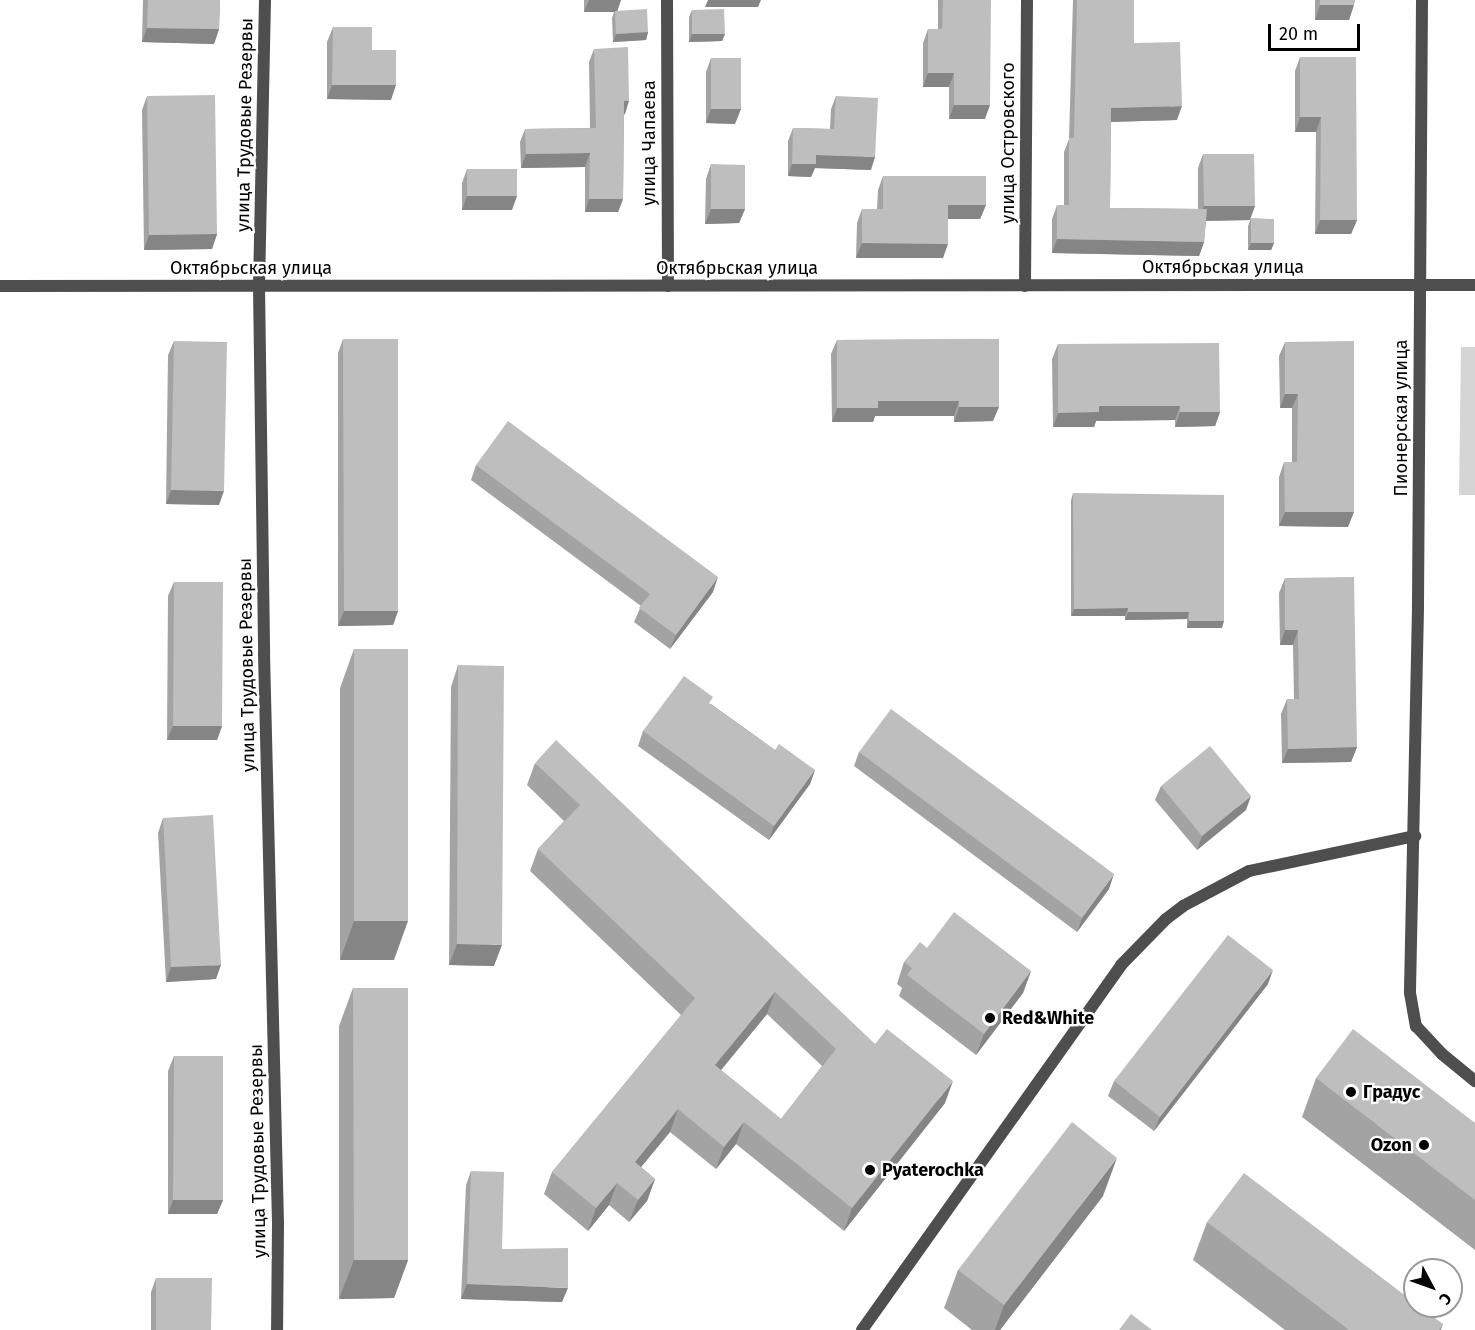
<!DOCTYPE html>
<meta charset="utf-8">
<style>
body{margin:0}
#map{position:relative;width:1475px;height:1330px;overflow:hidden;background:#fff;font-family:"Fira Sans",sans-serif}
div>[style]{position:absolute}
.green>*{inset:0;background:#d5d5d5}
.minor>*{height:12px;margin:-6px;padding:0 6px;transform-origin:6px;border-radius:6px;background:#4e4e4e}
.tertiary>*{height:12px;margin:-6px;padding:0 6px;transform-origin:6px;border-radius:6px;background:#4e4e4e}
.wall>*{inset:0;background:#a3a3a3}
.shaded-wall>*{inset:0;background:#858585}
.building>*{inset:0;background:#bebebe}
.dots>*{width:16px;height:16px;translate:-50% -50%;box-sizing:border-box;border:3px solid #fff;border-radius:50%}
span{translate:-50% -50%;white-space:nowrap;text-align:center;line-height:1.15;-webkit-text-stroke:4.5px #fff;paint-order:stroke}
.street-label{font-size:18px;color:#000}
.poi-label{font-size:18px;color:#000;font-weight:700}
.left{translate:0 -50%;text-align:left}
.right{translate:-100% -50%;text-align:right}
.north{position:absolute;left:1403px;top:1258px;width:60px;height:60px;box-sizing:border-box;background:#fff;border:2px solid #999;border-radius:50%;rotate:131deg;font-size:16px;font-weight:700;line-height:24px;text-align:center;color:#000}
.north::after{content:'';display:block;margin:auto;width:21px;height:27px;background:#000;clip-path:polygon(50% 0,100% 100%,50% 72%,0 100%)}
.scale{position:absolute;left:1268px;top:24px;width:92px;height:27px;box-sizing:border-box;border:3px solid #000;border-top:0;padding-left:8px;font-size:18px;line-height:21px;white-space:nowrap;color:#000;-webkit-text-stroke:4px #fff;paint-order:stroke}
</style>
<div id="map">
<div class="green">
<div style="clip-path:polygon(1461px 347px,1475px 347px,1475px 495px,1459px 495px)"></div>
</div>
<div class="minor">
<div style="left:265px;top:0;width:286px;rotate:91.2deg"></div>
<div style="left:259px;top:286px;width:368px;rotate:89.2deg"></div>
<div style="left:264px;top:654px;width:569px;rotate:88.59deg"></div>
<div style="left:278px;top:1223px;width:107px;rotate:90.5deg"></div>
<div style="left:667px;top:0;width:286px;rotate:89.8deg"></div>
<div style="left:0;top:286px;width:1475px;rotate:-0.04deg"></div>
<div style="left:1025px;top:286px;width:286px;rotate:-89.6deg"></div>
<div style="left:862px;top:1330px;width:448px;rotate:-54.6deg"></div>
<div style="left:1121px;top:965px;width:64px;rotate:-45.6deg"></div>
<div style="left:1166px;top:919px;width:21px;rotate:-37deg"></div>
<div style="left:1183px;top:906px;width:75px;rotate:-27.9deg"></div>
<div style="left:1249px;top:871px;width:170px;rotate:-11.9deg"></div>
</div>
<div class="tertiary">
<div style="left:1422px;top:0;width:608px;rotate:90.38deg"></div>
<div style="left:1418px;top:608px;width:385px;rotate:91.2deg"></div>
<div style="left:1410px;top:993px;width:34px;rotate:80deg"></div>
<div style="left:1416px;top:1026px;width:38px;rotate:47deg"></div>
<div style="left:1442px;top:1054px;width:43px;rotate:39.3deg"></div>
</div>
<div class="wall">
<div style="clip-path:polygon(143px 0,220px 0,219px 29px,214px 44px,142px 42px)"></div>
<div style="clip-path:polygon(584px 0,621px 0,617px 11px,648px 32px,646px 40px,613px 42px,612px 18px,614px 12px,584px 12px)"></div>
<div style="clip-path:polygon(938px 0,991px 0,985px 119px,949px 119px,949px 87px,923px 87px,923px 43px,928px 29px,938px 29px)"></div>
<div style="clip-path:polygon(1073px 0,1134px 0,1134px 43px,1177px 120px,1111px 122px,1110px 208px,1198px 209px,1198px 168px,1203px 154px,1250px 220px,1206px 221px,1204px 242px,1199px 256px,1052px 253px,1052px 219px,1057px 205px,1064px 205px,1064px 152px,1069px 139px)"></div>
<div style="clip-path:polygon(1315px 0,1355px 0,1349px 20px,1315px 20px)"></div>
<div style="clip-path:polygon(692px 10px,725px 34px,722px 41px,689px 42px,689px 17px)"></div>
<div style="clip-path:polygon(333px 27px,372px 50px,391px 100px,327px 99px,327px 42px)"></div>
<div style="clip-path:polygon(594px 49px,625px 114px,624px 115px,623px 199px,618px 212px,585px 212px,585px 167px,521px 168px,520px 142px,525px 129px,590px 128px,589px 62px)"></div>
<div style="clip-path:polygon(1300px 57px,1357px 220px,1351px 234px,1315px 234px,1316px 132px,1295px 132px,1295px 71px)"></div>
<div style="clip-path:polygon(711px 58px,735px 124px,706px 123px,706px 72px)"></div>
<div style="clip-path:polygon(147px 96px,217px 234px,212px 249px,144px 250px,142px 110px)"></div>
<div style="clip-path:polygon(836px 96px,871px 170px,815px 168px,811px 177px,788px 176px,788px 141px,793px 128px,830px 129px,831px 109px)"></div>
<div style="clip-path:polygon(711px 164px,745px 209px,739px 223px,705px 224px,706px 179px)"></div>
<div style="clip-path:polygon(467px 169px,512px 210px,462px 210px,462px 183px)"></div>
<div style="clip-path:polygon(883px 176px,986px 205px,980px 219px,948px 219px,943px 258px,856px 258px,857px 223px,862px 209px,877px 209px,878px 190px)"></div>
<div style="clip-path:polygon(1251px 218px,1274px 243px,1271px 250px,1248px 250px,1248px 226px)"></div>
<div style="clip-path:polygon(343px 339px,398px 611px,393px 625px,338px 626px,338px 353px)"></div>
<div style="clip-path:polygon(999px 339px,993px 421px,954px 422px,954px 416px,875px 416px,873px 422px,832px 422px,831px 354px,837px 340px)"></div>
<div style="clip-path:polygon(174px 341px,219px 505px,166px 504px,168px 355px)"></div>
<div style="clip-path:polygon(1285px 342px,1348px 527px,1279px 526px,1279px 477px,1284px 462px,1292px 462px,1292px 408px,1280px 408px,1279px 356px)"></div>
<div style="clip-path:polygon(1058px 344px,1220px 412px,1215px 426px,1175px 427px,1175px 420px,1096px 421px,1094px 427px,1053px 427px,1052px 359px)"></div>
<div style="clip-path:polygon(476px 465px,713px 592px,670px 649px,634px 622px,641px 606px,471px 480px)"></div>
<div style="clip-path:polygon(1073px 493px,1222px 628px,1187px 628px,1187px 619px,1125px 620px,1125px 616px,1071px 616px,1071px 500px)"></div>
<div style="clip-path:polygon(1285px 578px,1357px 747px,1351px 762px,1282px 763px,1281px 714px,1287px 699px,1294px 699px,1293px 645px,1280px 645px,1279px 593px)"></div>
<div style="clip-path:polygon(174px 582px,222px 726px,217px 740px,167px 740px,168px 596px)"></div>
<div style="clip-path:polygon(354px 649px,394px 960px,340px 960px,340px 688px)"></div>
<div style="clip-path:polygon(458px 665px,494px 966px,449px 965px,451px 687px)"></div>
<div style="clip-path:polygon(711px 704px,775px 750px,815px 770px,810px 784px,769px 840px,638px 746px,643px 731px)"></div>
<div style="clip-path:polygon(859px 752px,1109px 889px,1077px 932px,854px 766px)"></div>
<div style="clip-path:polygon(evenodd,535px 763px,875px 1044px,945px 1103px,844px 1231px,736px 1144px,716px 1169px,670px 1132px,641px 1167px,655px 1179px,647px 1201px,629px 1222px,609px 1205px,588px 1231px,544px 1194px,552px 1172px,681px 1015px,530px 871px,538px 849px,564px 821px,527px 785px,535px 763px,767px 1014px,822px 1066px,781px 1119px,721px 1070px,767px 1014px)"></div>
<div style="clip-path:polygon(1161px 786px,1246px 810px,1197px 850px,1155px 800px)"></div>
<div style="clip-path:polygon(163px 818px,216px 979px,166px 982px,158px 833px)"></div>
<div style="clip-path:polygon(927px 948px,1031px 971px,1023px 993px,976px 1055px,899px 996px,902px 988px,897px 984px,904px 962px)"></div>
<div style="clip-path:polygon(1268px 984px,1154px 1131px,1108px 1096px,1114px 1081px)"></div>
<div style="clip-path:polygon(353px 988px,408px 1260px,394px 1298px,339px 1299px,339px 1026px)"></div>
<div style="clip-path:polygon(174px 1056px,223px 1200px,217px 1214px,168px 1214px,168px 1071px)"></div>
<div style="clip-path:polygon(1316px 1078px,1475px 1123px,1475px 1250px,1302px 1117px)"></div>
<div style="clip-path:polygon(471px 1171px,502px 1249px,562px 1302px,461px 1299px,466px 1185px)"></div>
<div style="clip-path:polygon(1103px 1196px,1000px 1330px,972px 1330px,944px 1308px,958px 1270px)"></div>
<div style="clip-path:polygon(1207px 1222px,1443px 1324px,1441px 1330px,1285px 1330px,1193px 1260px)"></div>
<div style="clip-path:polygon(156px 1278px,211px 1330px,151px 1330px,151px 1292px)"></div>
</div>
<div class="shaded-wall">
<div style="clip-path:polygon(589px 0,621px 0,617px 12px,584px 12px)"></div>
<div style="clip-path:polygon(708px 0,761px 0,758px 7px,705px 7px)"></div>
<div style="clip-path:polygon(1320px 5px,1354px 5px,1349px 20px,1315px 20px)"></div>
<div style="clip-path:polygon(147px 28px,219px 29px,214px 44px,142px 42px)"></div>
<div style="clip-path:polygon(648px 32px,646px 40px,613px 42px,616px 34px)"></div>
<div style="clip-path:polygon(692px 34px,725px 34px,722px 41px,689px 42px)"></div>
<div style="clip-path:polygon(928px 73px,954px 73px,949px 87px,923px 87px)"></div>
<div style="clip-path:polygon(332px 85px,396px 85px,391px 100px,327px 99px)"></div>
<div style="clip-path:polygon(624px 101px,629px 101px,625px 114px,619px 115px)"></div>
<div style="clip-path:polygon(954px 105px,990px 105px,985px 119px,949px 119px)"></div>
<div style="clip-path:polygon(1182px 106px,1177px 120px,1106px 122px,1111px 108px)"></div>
<div style="clip-path:polygon(711px 109px,741px 109px,735px 124px,706px 123px)"></div>
<div style="clip-path:polygon(1300px 117px,1321px 117px,1316px 132px,1295px 132px)"></div>
<div style="clip-path:polygon(590px 153px,585px 167px,521px 168px,526px 154px)"></div>
<div style="clip-path:polygon(816px 155px,875px 157px,871px 170px,815px 168px,811px 177px,788px 176px,792px 164px)"></div>
<div style="clip-path:polygon(467px 196px,517px 196px,512px 210px,462px 210px)"></div>
<div style="clip-path:polygon(589px 199px,623px 199px,618px 212px,585px 212px)"></div>
<div style="clip-path:polygon(948px 205px,986px 205px,980px 219px,943px 219px)"></div>
<div style="clip-path:polygon(1204px 206px,1255px 206px,1250px 220px,1198px 221px)"></div>
<div style="clip-path:polygon(711px 209px,745px 209px,739px 223px,705px 224px)"></div>
<div style="clip-path:polygon(1320px 220px,1357px 220px,1351px 234px,1315px 234px)"></div>
<div style="clip-path:polygon(217px 234px,212px 249px,144px 250px,149px 235px)"></div>
<div style="clip-path:polygon(1057px 239px,1204px 242px,1199px 256px,1052px 253px)"></div>
<div style="clip-path:polygon(862px 243px,948px 244px,943px 258px,856px 258px)"></div>
<div style="clip-path:polygon(1251px 243px,1274px 243px,1271px 250px,1248px 250px)"></div>
<div style="clip-path:polygon(1285px 394px,1298px 394px,1292px 408px,1280px 408px)"></div>
<div style="clip-path:polygon(878px 401px,959px 401px,954px 416px,875px 416px,873px 422px,832px 422px,837px 408px)"></div>
<div style="clip-path:polygon(1099px 406px,1180px 406px,1175px 420px,1096px 421px,1094px 427px,1053px 427px,1058px 413px)"></div>
<div style="clip-path:polygon(959px 407px,999px 407px,993px 421px,954px 422px)"></div>
<div style="clip-path:polygon(1180px 412px,1220px 412px,1215px 426px,1175px 427px)"></div>
<div style="clip-path:polygon(171px 490px,224px 491px,219px 505px,166px 504px)"></div>
<div style="clip-path:polygon(1285px 512px,1354px 512px,1348px 527px,1279px 526px)"></div>
<div style="clip-path:polygon(718px 577px,713px 592px,670px 649px,676px 635px)"></div>
<div style="clip-path:polygon(1128px 608px,1125px 616px,1071px 616px,1074px 609px)"></div>
<div style="clip-path:polygon(344px 611px,398px 611px,393px 625px,338px 626px)"></div>
<div style="clip-path:polygon(1128px 612px,1189px 612px,1187px 619px,1125px 620px)"></div>
<div style="clip-path:polygon(1189px 621px,1224px 621px,1222px 628px,1187px 628px)"></div>
<div style="clip-path:polygon(1285px 630px,1298px 630px,1293px 645px,1280px 645px)"></div>
<div style="clip-path:polygon(173px 726px,222px 726px,217px 740px,167px 740px)"></div>
<div style="clip-path:polygon(1357px 747px,1351px 762px,1282px 763px,1288px 749px)"></div>
<div style="clip-path:polygon(815px 770px,810px 784px,769px 840px,774px 826px)"></div>
<div style="clip-path:polygon(1251px 796px,1246px 810px,1197px 850px,1202px 836px)"></div>
<div style="clip-path:polygon(1114px 874px,1109px 889px,1077px 932px,1082px 918px)"></div>
<div style="clip-path:polygon(354px 921px,408px 921px,394px 960px,340px 960px)"></div>
<div style="clip-path:polygon(457px 944px,502px 945px,494px 966px,449px 965px)"></div>
<div style="clip-path:polygon(221px 965px,216px 979px,166px 982px,171px 967px)"></div>
<div style="clip-path:polygon(1273px 970px,1268px 984px,1154px 1131px,1160px 1117px)"></div>
<div style="clip-path:polygon(1031px 971px,1023px 993px,976px 1055px,984px 1034px)"></div>
<div style="clip-path:polygon(775px 992px,767px 1014px,707px 1087px,715px 1065px)"></div>
<div style="clip-path:polygon(953px 1081px,945px 1103px,844px 1231px,852px 1208px)"></div>
<div style="clip-path:polygon(678px 1109px,670px 1132px,627px 1184px,635px 1162px)"></div>
<div style="clip-path:polygon(744px 1122px,736px 1144px,716px 1169px,724px 1147px)"></div>
<div style="clip-path:polygon(1117px 1158px,1103px 1196px,1000px 1330px,995px 1330px,1004px 1305px)"></div>
<div style="clip-path:polygon(655px 1179px,647px 1201px,629px 1222px,638px 1200px)"></div>
<div style="clip-path:polygon(617px 1183px,609px 1205px,588px 1231px,596px 1208px)"></div>
<div style="clip-path:polygon(173px 1200px,223px 1200px,217px 1214px,168px 1214px)"></div>
<div style="clip-path:polygon(354px 1260px,408px 1260px,394px 1298px,339px 1299px)"></div>
<div style="clip-path:polygon(467px 1284px,568px 1288px,562px 1302px,461px 1299px)"></div>
</div>
<div class="building">
<div style="clip-path:polygon(148px 0,220px 0,219px 29px,147px 28px)"></div>
<div style="clip-path:polygon(943px 0,991px 0,990px 105px,954px 105px,954px 73px,928px 73px,928px 29px,942px 29px)"></div>
<div style="clip-path:polygon(1077px 0,1134px 0,1134px 43px,1180px 42px,1182px 106px,1111px 108px,1110px 208px,1207px 209px,1204px 242px,1057px 239px,1057px 205px,1069px 205px,1069px 138px,1074px 138px)"></div>
<div style="clip-path:polygon(1320px 0,1355px 0,1354px 5px,1320px 5px)"></div>
<div style="clip-path:polygon(647px 9px,648px 32px,616px 34px,615px 11px)"></div>
<div style="clip-path:polygon(724px 9px,725px 34px,692px 34px,692px 10px)"></div>
<div style="clip-path:polygon(333px 27px,372px 27px,372px 50px,396px 50px,396px 85px,332px 85px)"></div>
<div style="clip-path:polygon(628px 47px,629px 101px,624px 101px,623px 199px,589px 199px,590px 153px,526px 154px,525px 129px,596px 128px,594px 49px)"></div>
<div style="clip-path:polygon(1300px 57px,1356px 57px,1357px 220px,1320px 220px,1321px 117px,1300px 117px)"></div>
<div style="clip-path:polygon(711px 58px,741px 58px,741px 109px,711px 109px)"></div>
<div style="clip-path:polygon(215px 95px,217px 234px,149px 235px,147px 96px)"></div>
<div style="clip-path:polygon(836px 96px,878px 98px,875px 157px,816px 155px,816px 164px,792px 164px,793px 128px,834px 129px)"></div>
<div style="clip-path:polygon(1203px 154px,1254px 154px,1255px 206px,1204px 206px)"></div>
<div style="clip-path:polygon(711px 164px,745px 165px,745px 209px,711px 209px)"></div>
<div style="clip-path:polygon(467px 169px,517px 169px,517px 196px,467px 196px)"></div>
<div style="clip-path:polygon(883px 176px,986px 176px,986px 205px,948px 205px,948px 244px,862px 243px,862px 209px,883px 209px)"></div>
<div style="clip-path:polygon(1251px 218px,1274px 219px,1274px 243px,1251px 243px)"></div>
<div style="clip-path:polygon(343px 339px,398px 339px,398px 611px,344px 611px)"></div>
<div style="clip-path:polygon(999px 339px,999px 407px,959px 407px,959px 401px,878px 401px,878px 408px,837px 408px,837px 340px)"></div>
<div style="clip-path:polygon(174px 341px,227px 342px,224px 491px,171px 490px)"></div>
<div style="clip-path:polygon(1354px 341px,1354px 512px,1285px 512px,1284px 462px,1297px 462px,1298px 394px,1285px 394px,1285px 342px)"></div>
<div style="clip-path:polygon(1219px 343px,1220px 412px,1180px 412px,1180px 406px,1099px 406px,1099px 412px,1058px 413px,1058px 344px)"></div>
<div style="clip-path:polygon(508px 421px,718px 577px,676px 635px,639px 608px,650px 594px,476px 465px)"></div>
<div style="clip-path:polygon(1073px 493px,1224px 495px,1224px 621px,1189px 621px,1189px 612px,1128px 612px,1128px 608px,1074px 609px)"></div>
<div style="clip-path:polygon(1354px 577px,1357px 747px,1288px 749px,1287px 699px,1299px 699px,1298px 630px,1285px 630px,1285px 578px)"></div>
<div style="clip-path:polygon(174px 582px,223px 582px,222px 726px,173px 726px)"></div>
<div style="clip-path:polygon(354px 649px,408px 649px,408px 921px,354px 921px)"></div>
<div style="clip-path:polygon(458px 665px,504px 666px,502px 945px,457px 944px)"></div>
<div style="clip-path:polygon(684px 676px,713px 697px,709px 703px,775px 750px,779px 744px,815px 770px,774px 826px,643px 731px)"></div>
<div style="clip-path:polygon(891px 709px,1114px 874px,1082px 918px,859px 752px)"></div>
<div style="clip-path:polygon(evenodd,556px 740px,875px 1044px,887px 1029px,953px 1081px,852px 1208px,744px 1122px,724px 1147px,678px 1109px,635px 1162px,655px 1179px,638px 1200px,617px 1183px,596px 1208px,552px 1172px,695px 998px,538px 849px,580px 805px,535px 763px,556px 740px,775px 992px,836px 1049px,781px 1119px,715px 1065px,775px 992px)"></div>
<div style="clip-path:polygon(1210px 746px,1251px 796px,1202px 836px,1161px 786px)"></div>
<div style="clip-path:polygon(213px 815px,221px 965px,171px 967px,163px 818px)"></div>
<div style="clip-path:polygon(954px 912px,1031px 971px,984px 1034px,907px 975px,912px 968px,904px 962px,920px 942px,927px 948px)"></div>
<div style="clip-path:polygon(1228px 935px,1273px 970px,1160px 1117px,1114px 1081px)"></div>
<div style="clip-path:polygon(353px 988px,408px 988px,408px 1260px,354px 1260px)"></div>
<div style="clip-path:polygon(1353px 1029px,1475px 1123px,1475px 1200px,1316px 1078px)"></div>
<div style="clip-path:polygon(174px 1056px,223px 1056px,223px 1200px,173px 1200px)"></div>
<div style="clip-path:polygon(1072px 1122px,1117px 1158px,1004px 1305px,958px 1270px)"></div>
<div style="clip-path:polygon(471px 1171px,504px 1172px,502px 1249px,568px 1248px,568px 1288px,467px 1284px)"></div>
<div style="clip-path:polygon(1244px 1173px,1415px 1303px,1415px 1306px,1419px 1306px,1443px 1324px,1439px 1330px,1349px 1330px,1207px 1222px)"></div>
<div style="clip-path:polygon(156px 1278px,212px 1278px,211px 1330px,156px 1330px)"></div>
<div style="clip-path:polygon(1131px 1314px,1152px 1330px,1119px 1330px)"></div>
</div>
<div class="dots">
<div style="left:990px;top:1018px;background:#000"></div>
<div style="left:1351px;top:1092px;background:#000"></div>
<div style="left:1424px;top:1145px;background:#000"></div>
<div style="left:870px;top:1170px;background:#000"></div>
</div>
<div class="street-label">
<span style="left:245px;top:125px;rotate:-89deg">улица Трудовые Резервы</span>
<span style="left:649px;top:143px;rotate:-90deg">улица Чапаева</span>
<span style="left:1008px;top:143px;rotate:-90deg">улица Островского</span>
<span style="left:1223px;top:267px">Октябрьская улица</span>
<span style="left:251px;top:268px">Октябрьская улица</span>
<span style="left:737px;top:268px">Октябрьская улица</span>
<span style="left:1401px;top:418px;rotate:-90deg">Пионерская улица</span>
<span style="left:247px;top:665px;rotate:-91deg">улица Трудовые Резервы</span>
<span style="left:258px;top:1151px;rotate:-91deg">улица Трудовые Резервы</span>
</div>
<div class="poi-label">
<span class="left" style="left:1002px;top:1018px">Red&amp;White</span>
<span class="left" style="left:1363px;top:1092px">Градус</span>
<span class="right" style="left:1412px;top:1145px">Ozon</span>
<span class="left" style="left:882px;top:1170px">Pyaterochka</span>
</div>
<div class="north">С</div>
<div class="scale">20 m</div>
</div>
